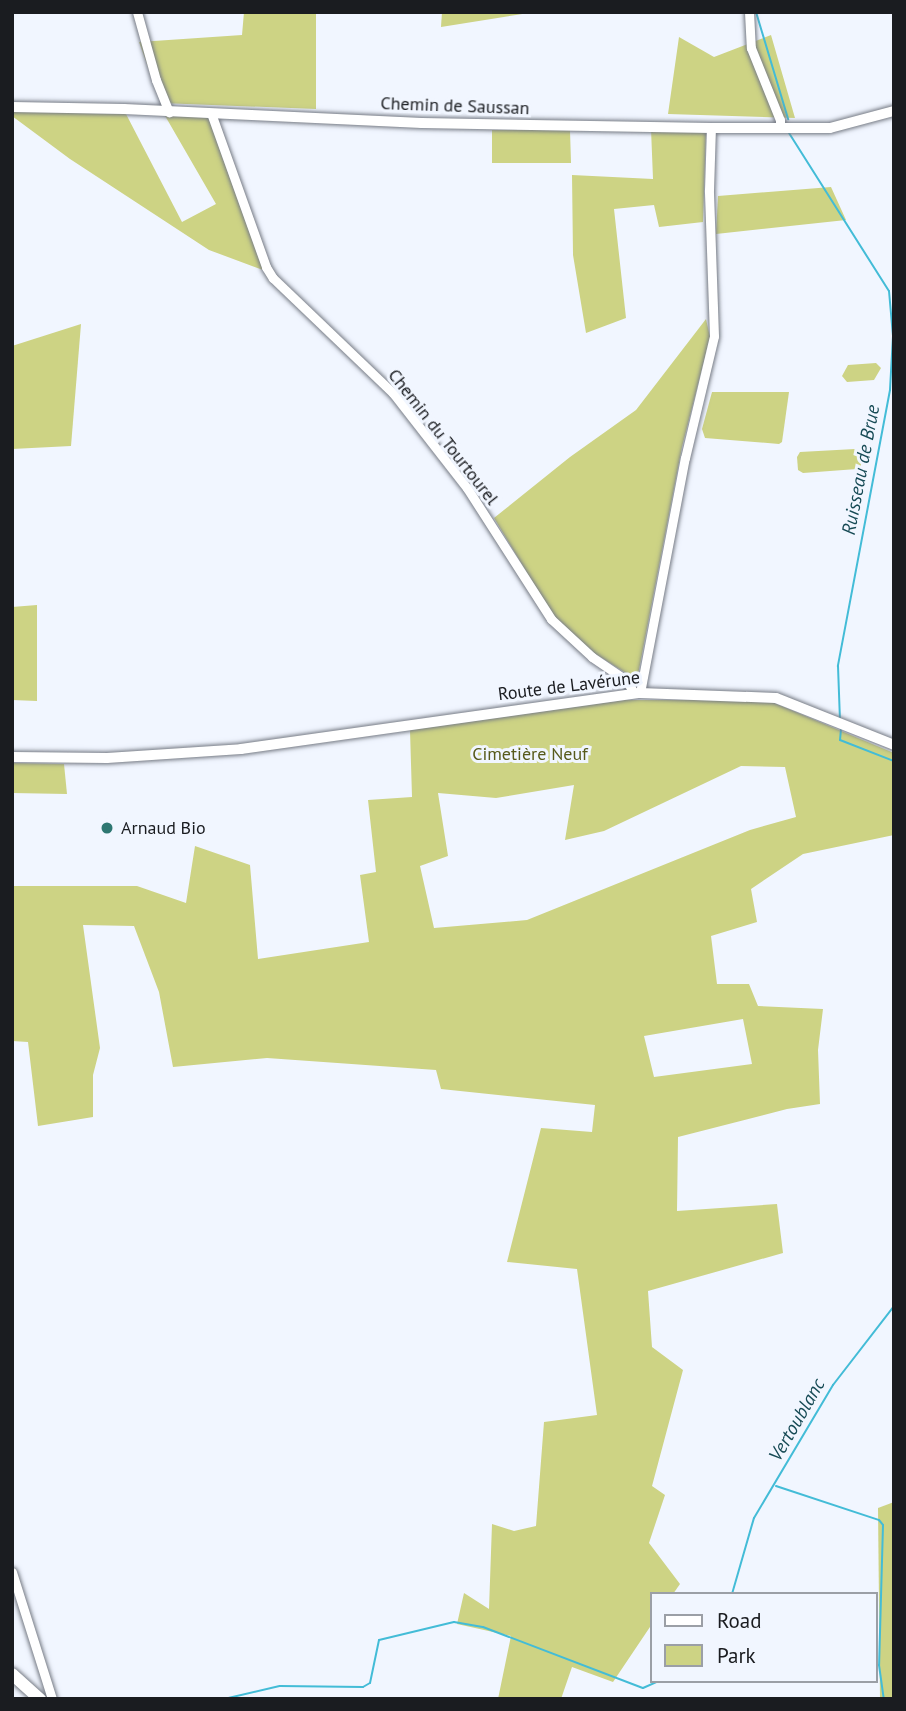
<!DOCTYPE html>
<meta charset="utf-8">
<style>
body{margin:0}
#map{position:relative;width:906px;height:1711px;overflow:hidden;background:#f1f6ff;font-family:"PT Sans",sans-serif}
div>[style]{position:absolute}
.green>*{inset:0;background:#cdd384}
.stream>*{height:2px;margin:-1px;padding:0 1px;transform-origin:1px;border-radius:1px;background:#43bcd7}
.roads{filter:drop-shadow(0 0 2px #777c86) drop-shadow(0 0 2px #777c86)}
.minor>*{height:9px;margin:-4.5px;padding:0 4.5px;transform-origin:4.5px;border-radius:4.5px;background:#fff}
.tertiary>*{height:10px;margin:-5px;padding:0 5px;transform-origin:5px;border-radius:5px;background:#fff}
.secondary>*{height:12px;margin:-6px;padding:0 6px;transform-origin:6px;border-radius:6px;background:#fff}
.dots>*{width:19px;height:19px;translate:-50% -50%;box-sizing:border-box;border:4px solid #f1f6ff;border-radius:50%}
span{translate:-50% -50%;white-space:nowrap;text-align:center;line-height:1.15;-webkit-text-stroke:6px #f1f6ff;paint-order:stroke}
.street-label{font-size:18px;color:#1a1c20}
.park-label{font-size:18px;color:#575a1b}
.poi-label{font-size:18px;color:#1a1c20}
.left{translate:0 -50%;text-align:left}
.water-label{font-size:19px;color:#164a55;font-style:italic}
.frame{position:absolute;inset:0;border:14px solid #1a1c20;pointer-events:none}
.legend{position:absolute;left:650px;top:1592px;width:228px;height:91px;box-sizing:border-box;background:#f1f6ff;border:2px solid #9b9fa6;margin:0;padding:9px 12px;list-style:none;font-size:21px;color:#1a1c20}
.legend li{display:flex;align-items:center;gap:14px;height:35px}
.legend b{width:35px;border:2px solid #9b9fa6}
</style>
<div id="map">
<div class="green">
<div style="clip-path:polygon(244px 12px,316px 12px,316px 109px,161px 103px,139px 42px,242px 35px)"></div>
<div style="clip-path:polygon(442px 12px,535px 12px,441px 27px)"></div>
<div style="clip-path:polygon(771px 35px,795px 118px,668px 114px,679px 37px,714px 57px)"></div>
<div style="clip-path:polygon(12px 111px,126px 114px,182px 222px,216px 204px,164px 114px,208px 117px,263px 270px,209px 250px,70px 159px,12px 116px)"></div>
<div style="clip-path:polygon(651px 129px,706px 130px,703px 222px,659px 227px,654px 205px,614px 209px,626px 318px,586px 333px,573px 255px,572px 175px,653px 179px)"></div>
<div style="clip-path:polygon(492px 130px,570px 130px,571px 163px,492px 163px)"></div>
<div style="clip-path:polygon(831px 187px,846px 220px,716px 234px,718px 196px)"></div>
<div style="clip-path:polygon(706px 319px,710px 337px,682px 447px,637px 680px,594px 653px,552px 614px,494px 518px,570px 457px,636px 410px)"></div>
<div style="clip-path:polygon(81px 324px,71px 446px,12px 449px,12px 346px)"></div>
<div style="clip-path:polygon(876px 363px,881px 368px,874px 380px,847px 382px,842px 376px,848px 365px)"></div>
<div style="clip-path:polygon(712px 392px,789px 392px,782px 442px,779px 444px,705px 438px,702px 429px)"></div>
<div style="clip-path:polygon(855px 449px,860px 452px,861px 466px,857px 469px,803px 473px,798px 470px,797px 457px,800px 452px)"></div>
<div style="clip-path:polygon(37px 605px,37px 701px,12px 700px,12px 607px)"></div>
<div style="clip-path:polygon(evenodd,624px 700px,767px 700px,894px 753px,894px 835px,803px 854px,751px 889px,757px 922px,711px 936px,717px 984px,749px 984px,758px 1006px,823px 1009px,818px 1050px,820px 1104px,787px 1109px,678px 1137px,677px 1211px,777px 1204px,783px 1253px,648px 1291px,652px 1347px,683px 1370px,652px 1486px,665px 1495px,649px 1543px,680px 1584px,673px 1594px,652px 1594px,652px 1624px,613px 1682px,572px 1667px,561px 1699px,498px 1699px,511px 1636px,457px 1624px,464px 1593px,489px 1609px,492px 1524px,514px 1531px,536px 1526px,544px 1422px,597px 1415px,577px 1269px,507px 1262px,541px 1128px,592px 1132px,595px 1105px,441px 1089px,436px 1070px,267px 1058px,173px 1067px,159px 992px,134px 926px,83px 925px,100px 1048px,93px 1075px,93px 1117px,38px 1126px,28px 1042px,12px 1041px,12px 886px,137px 886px,186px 903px,195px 846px,250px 865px,258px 959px,369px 942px,360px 875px,376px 872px,368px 800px,412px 797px,410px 730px,624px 700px,741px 766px,785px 767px,796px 817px,750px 830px,527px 920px,434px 928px,420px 866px,448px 856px,438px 793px,496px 798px,574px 785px,565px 840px,604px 831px,741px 766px,624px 700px,743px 1019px,752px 1064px,654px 1077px,644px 1036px,743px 1019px)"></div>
<div style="clip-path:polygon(12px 763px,64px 764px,67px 794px,12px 793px)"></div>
<div style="clip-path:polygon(894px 1502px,894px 1699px,880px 1699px,878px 1508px)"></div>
</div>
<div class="stream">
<div style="left:756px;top:12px;width:112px;rotate:73.3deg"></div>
<div style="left:789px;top:133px;width:187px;rotate:57.7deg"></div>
<div style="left:889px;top:291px;width:45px;rotate:84.9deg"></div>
<div style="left:893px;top:336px;width:54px;rotate:93.2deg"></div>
<div style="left:890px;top:390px;width:281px;rotate:100.7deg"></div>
<div style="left:838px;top:666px;width:54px;rotate:87.9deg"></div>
<div style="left:841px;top:729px;width:11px;rotate:95deg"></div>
<div style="left:840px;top:740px;width:58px;rotate:21.3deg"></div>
<div style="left:776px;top:1486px;width:108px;rotate:18.3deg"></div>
<div style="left:879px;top:1520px;width:6px;rotate:51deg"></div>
<div style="left:883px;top:1525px;width:140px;rotate:91.6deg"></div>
<div style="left:879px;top:1665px;width:34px;rotate:82deg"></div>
<div style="left:732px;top:1594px;width:79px;rotate:-73.9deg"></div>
<div style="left:754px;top:1518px;width:155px;rotate:-59.3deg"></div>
<div style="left:833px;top:1385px;width:100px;rotate:-52.3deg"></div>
<div style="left:224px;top:1699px;width:57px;rotate:-13.1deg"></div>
<div style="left:280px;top:1686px;width:83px;rotate:0.7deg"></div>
<div style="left:363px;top:1687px;width:8px;rotate:-30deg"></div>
<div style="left:370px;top:1683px;width:44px;rotate:-78.2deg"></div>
<div style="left:379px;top:1640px;width:77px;rotate:-13.5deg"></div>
<div style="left:454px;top:1622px;width:29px;rotate:10deg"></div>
<div style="left:483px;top:1627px;width:171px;rotate:20.9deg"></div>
<div style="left:643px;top:1688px;width:17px;rotate:-24deg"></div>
</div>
<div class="roads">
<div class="minor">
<div style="left:137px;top:12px;width:71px;rotate:74.4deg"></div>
<div style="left:156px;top:80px;width:35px;rotate:68deg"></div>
<div style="left:749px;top:12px;width:36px;rotate:87deg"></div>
<div style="left:751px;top:48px;width:78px;rotate:68.1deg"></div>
<div style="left:780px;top:120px;width:7px;rotate:90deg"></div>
<div style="left:211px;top:113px;width:164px;rotate:70.3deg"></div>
<div style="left:266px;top:267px;width:13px;rotate:58deg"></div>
<div style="left:273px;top:278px;width:166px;rotate:43.8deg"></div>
<div style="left:393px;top:393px;width:120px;rotate:52.1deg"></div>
<div style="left:467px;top:488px;width:156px;rotate:57.3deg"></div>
<div style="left:551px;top:619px;width:56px;rotate:42.8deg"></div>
<div style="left:592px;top:657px;width:41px;rotate:34.1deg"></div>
<div style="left:626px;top:680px;width:15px;rotate:58deg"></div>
<div style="left:640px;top:693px;width:239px;rotate:-79.2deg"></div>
<div style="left:685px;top:458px;width:125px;rotate:-76.6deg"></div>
<div style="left:714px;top:336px;width:146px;rotate:-92deg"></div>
<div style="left:709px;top:190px;width:62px;rotate:-88.2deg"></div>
<div style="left:12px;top:1572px;width:133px;rotate:72.5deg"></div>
</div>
<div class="tertiary">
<div style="left:12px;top:107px;width:112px;rotate:1deg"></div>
<div style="left:124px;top:109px;width:298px;rotate:2.7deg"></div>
<div style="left:422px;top:123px;width:289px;rotate:1deg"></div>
<div style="left:711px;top:128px;width:119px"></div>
<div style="left:830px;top:128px;width:66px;rotate:-14.9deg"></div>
<div style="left:12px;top:757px;width:95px;rotate:0.6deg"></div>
<div style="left:107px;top:758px;width:134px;rotate:-3.8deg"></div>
<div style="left:241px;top:749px;width:403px;rotate:-8deg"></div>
<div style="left:640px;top:693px;width:136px;rotate:2.1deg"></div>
<div style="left:776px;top:698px;width:127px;rotate:21.7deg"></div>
</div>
<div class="secondary">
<div style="left:12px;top:1674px;width:38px;rotate:42deg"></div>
</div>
</div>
<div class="dots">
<div style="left:107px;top:828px;background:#2e7772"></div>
</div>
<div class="street-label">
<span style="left:455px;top:106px;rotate:2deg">Chemin de Saussan</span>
<span style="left:443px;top:437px;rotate:52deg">Chemin du Tourtourel</span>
<span style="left:569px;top:686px;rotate:-7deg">Route de Lavérune</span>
</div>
<div class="park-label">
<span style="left:530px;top:754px">Cimetière Neuf</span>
</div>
<div class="poi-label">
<span class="left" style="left:121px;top:828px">Arnaud Bio</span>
</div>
<div class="water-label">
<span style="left:861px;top:470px;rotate:-79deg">Ruisseau de Brue</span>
<span style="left:797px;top:1420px;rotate:-60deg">Vertoublanc</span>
</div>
<div class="frame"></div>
<ul class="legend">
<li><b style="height:9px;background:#fff"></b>Road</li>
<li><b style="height:19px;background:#cdd384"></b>Park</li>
</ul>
</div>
